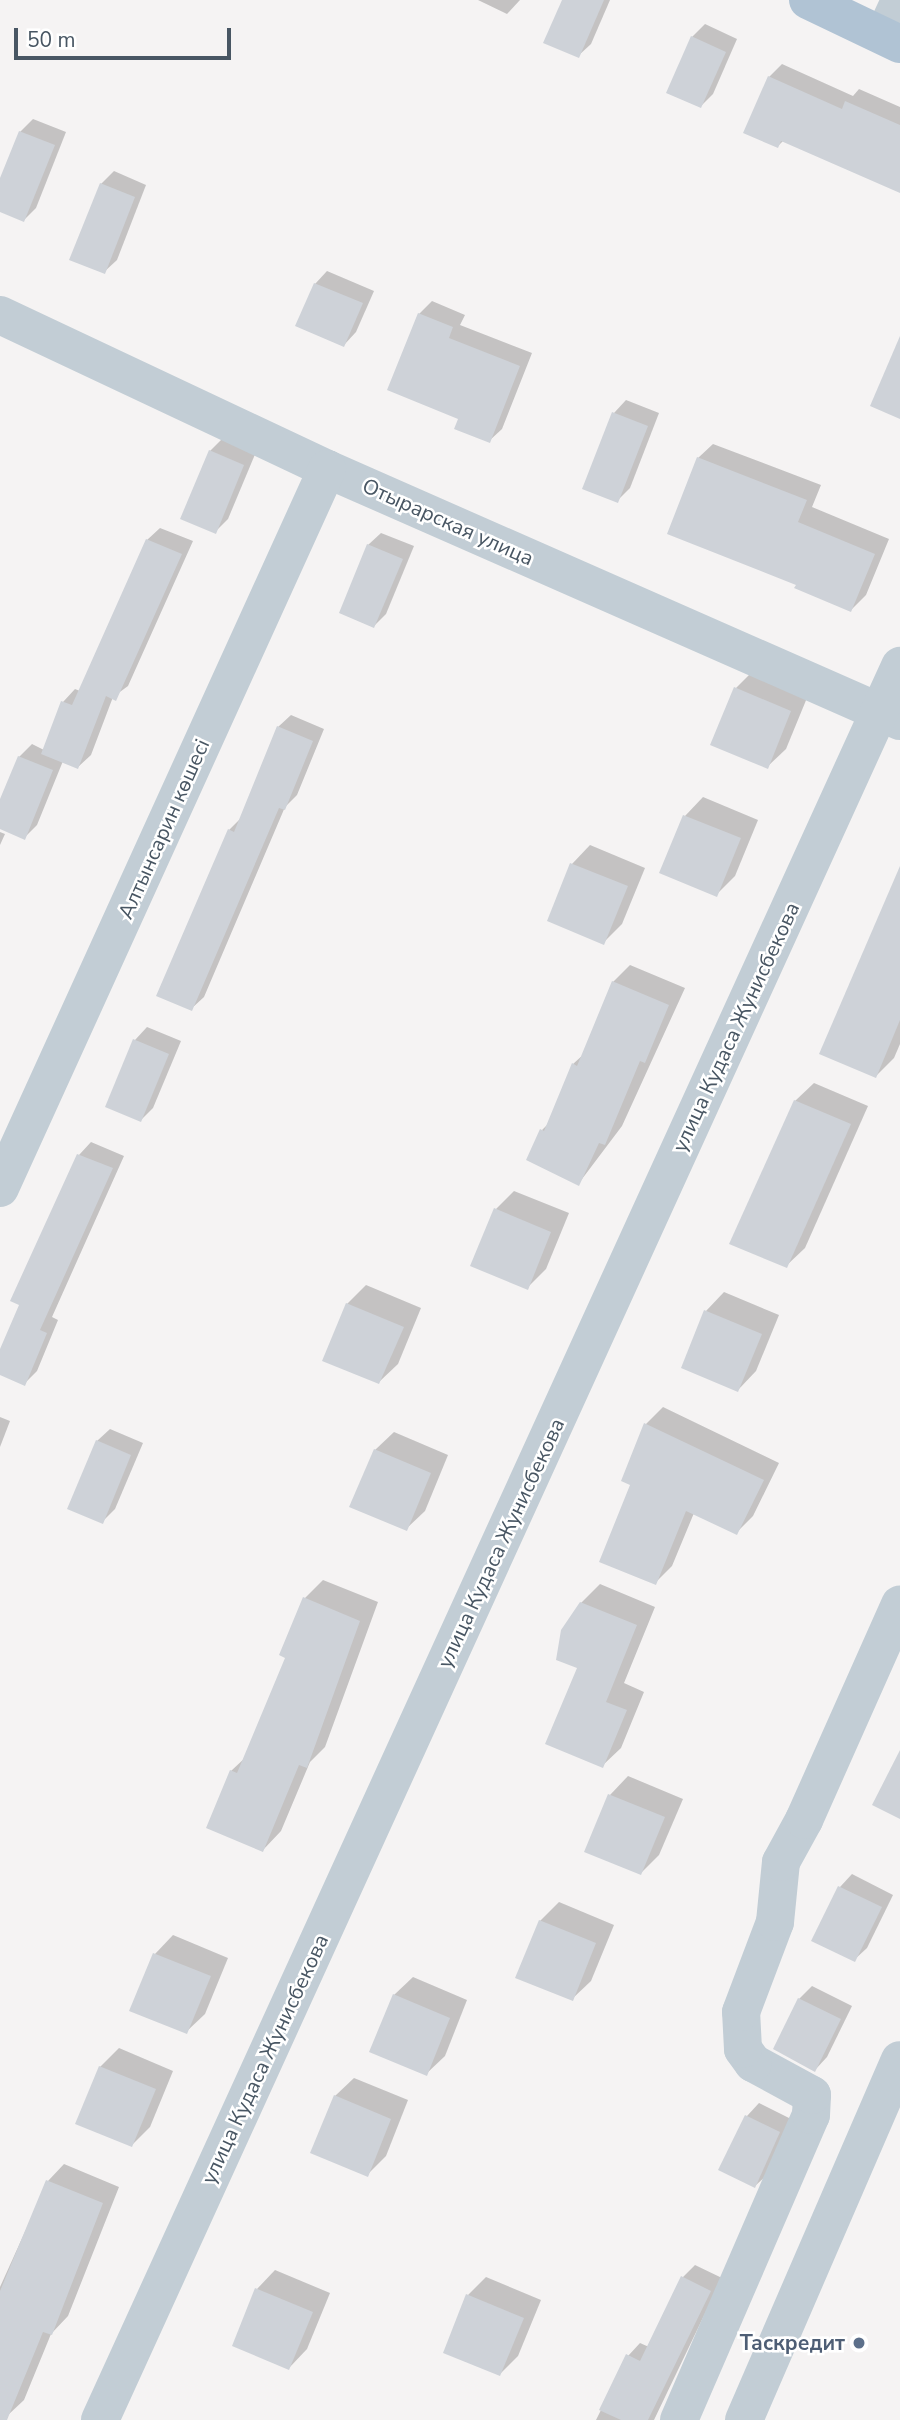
<!DOCTYPE html>
<meta charset="utf-8">
<style>
body{margin:0}
#map{position:relative;width:900px;height:2420px;overflow:hidden;background:#f5f3f3;font-family:"Nunito Sans",sans-serif}
div>[style]{position:absolute}
.shadow>*{inset:0;background:#0003}
.building>*{inset:0;background:#ced2d8}
.minor>*{height:38px;margin:-19px;padding:0 19px;transform-origin:19px;border-radius:19px;background:#c2cdd5}
.major>*{height:38px;margin:-19px;padding:0 19px;transform-origin:19px;border-radius:19px;background:#b0c3d4}
.dots>*{width:19px;height:19px;translate:-50% -50%;box-sizing:border-box;border:4px solid #fff;border-radius:50%}
span{translate:-50% -50%;white-space:nowrap;text-align:center;line-height:1.15;-webkit-text-stroke:5px #fff;paint-order:stroke}
.street-label{font-size:21px;color:#485663}
.service-label{font-size:21px;color:#4e5e75;font-weight:700}
.right{translate:-100% -50%;text-align:right}
.scale{position:absolute;left:14px;top:28px;width:217px;height:32px;box-sizing:border-box;border:4px solid #485663;border-top:0;padding-left:9px;font-size:21px;line-height:24px;white-space:nowrap;color:#485663;-webkit-text-stroke:5px #fff;paint-order:stroke}
</style>
<div id="map">
<div class="shadow">
<div style="clip-path:polygon(478px 0,520px 0,507px 14px)"></div>
<div style="clip-path:polygon(564px 0,610px 0,591px 44px,578px 56px)"></div>
<div style="clip-path:polygon(705px 24px,737px 39px,713px 94px,701px 106px,692px 37px)"></div>
<div style="clip-path:polygon(782px 64px,853px 96px,859px 89px,900px 107px,900px 191px,784px 140px,778px 146px,769px 77px)"></div>
<div style="clip-path:polygon(33px 119px,66px 132px,36px 208px,24px 220px,0 211px,0 183px,20px 132px)"></div>
<div style="clip-path:polygon(114px 171px,146px 185px,117px 260px,104px 272px,101px 184px)"></div>
<div style="clip-path:polygon(327px 271px,374px 291px,356px 332px,344px 345px,315px 284px)"></div>
<div style="clip-path:polygon(432px 301px,465px 315px,460px 325px,532px 353px,502px 429px,489px 441px,460px 418px,419px 314px)"></div>
<div style="clip-path:polygon(626px 400px,659px 413px,630px 488px,617px 501px,584px 488px,614px 413px)"></div>
<div style="clip-path:polygon(223px 438px,256px 452px,228px 519px,215px 532px,210px 451px)"></div>
<div style="clip-path:polygon(713px 444px,821px 485px,812px 507px,889px 539px,866px 595px,851px 610px,798px 584px,698px 458px)"></div>
<div style="clip-path:polygon(160px 528px,193px 541px,128px 686px,113px 697px,91px 755px,78px 767px,63px 761px,37px 825px,25px 837px,0 827px,0 803px,19px 757px,32px 744px,44px 750px,63px 702px,75px 689px,80px 691px,147px 540px)"></div>
<div style="clip-path:polygon(381px 533px,414px 546px,386px 614px,374px 626px,368px 545px)"></div>
<div style="clip-path:polygon(754px 670px,809px 693px,786px 749px,767px 767px,736px 688px)"></div>
<div style="clip-path:polygon(291px 715px,324px 729px,297px 795px,285px 807px,204px 997px,191px 1009px,229px 830px,241px 818px,278px 727px)"></div>
<div style="clip-path:polygon(703px 797px,758px 820px,735px 876px,716px 895px,685px 816px)"></div>
<div style="clip-path:polygon(0 832px,5px 834px,0 845px)"></div>
<div style="clip-path:polygon(590px 845px,645px 868px,622px 924px,604px 942px,549px 920px,572px 864px)"></div>
<div style="clip-path:polygon(900px 889px,900px 1044px,894px 1058px,876px 1076px)"></div>
<div style="clip-path:polygon(630px 965px,685px 988px,622px 1126px,579px 1183px,542px 1130px,549px 1123px,573px 1064px,584px 1054px,613px 982px)"></div>
<div style="clip-path:polygon(147px 1027px,181px 1041px,153px 1108px,141px 1120px,108px 1106px,135px 1040px)"></div>
<div style="clip-path:polygon(814px 1083px,868px 1106px,805px 1248px,786px 1266px,731px 1243px,795px 1101px)"></div>
<div style="clip-path:polygon(91px 1142px,124px 1156px,52px 1317px,58px 1320px,37px 1371px,24px 1384px,0 1373px,0 1353px,21px 1304px,13px 1300px,79px 1155px)"></div>
<div style="clip-path:polygon(514px 1191px,569px 1213px,546px 1269px,527px 1288px,496px 1209px)"></div>
<div style="clip-path:polygon(366px 1285px,421px 1308px,398px 1364px,379px 1382px,347px 1304px)"></div>
<div style="clip-path:polygon(724px 1292px,779px 1315px,756px 1371px,738px 1390px,706px 1311px)"></div>
<div style="clip-path:polygon(663px 1407px,779px 1463px,753px 1516px,736px 1533px,694px 1513px,672px 1566px,655px 1583px,632px 1484px,623px 1480px,646px 1424px)"></div>
<div style="clip-path:polygon(0 1417px,10px 1421px,0 1447px)"></div>
<div style="clip-path:polygon(110px 1429px,143px 1443px,115px 1509px,102px 1522px,97px 1441px)"></div>
<div style="clip-path:polygon(394px 1432px,448px 1455px,425px 1511px,406px 1529px,375px 1450px)"></div>
<div style="clip-path:polygon(323px 1580px,378px 1602px,325px 1747px,310px 1762px,281px 1831px,263px 1850px,231px 1771px,247px 1756px,288px 1657px,305px 1598px)"></div>
<div style="clip-path:polygon(600px 1584px,655px 1607px,624px 1683px,644px 1692px,621px 1748px,602px 1766px,579px 1667px,581px 1603px)"></div>
<div style="clip-path:polygon(628px 1776px,683px 1799px,659px 1855px,641px 1873px,610px 1795px)"></div>
<div style="clip-path:polygon(852px 1874px,893px 1895px,867px 1948px,854px 1960px,840px 1887px)"></div>
<div style="clip-path:polygon(559px 1902px,614px 1925px,591px 1981px,572px 1999px,540px 1921px)"></div>
<div style="clip-path:polygon(173px 1935px,228px 1958px,205px 2014px,186px 2032px,132px 2010px,155px 1954px)"></div>
<div style="clip-path:polygon(413px 1977px,467px 2000px,445px 2056px,426px 2074px,394px 1995px)"></div>
<div style="clip-path:polygon(812px 1986px,852px 2006px,827px 2057px,815px 2070px,799px 1999px)"></div>
<div style="clip-path:polygon(119px 2048px,173px 2071px,150px 2127px,132px 2145px,100px 2067px)"></div>
<div style="clip-path:polygon(354px 2078px,408px 2100px,386px 2156px,367px 2175px,335px 2096px)"></div>
<div style="clip-path:polygon(759px 2103px,791px 2119px,768px 2174px,755px 2186px,721px 2169px,747px 2116px)"></div>
<div style="clip-path:polygon(64px 2164px,119px 2187px,68px 2316px,51px 2334px,24px 2400px,7px 2416px,0 2414px,0 2287px,48px 2181px)"></div>
<div style="clip-path:polygon(695px 2265px,722px 2278px,654px 2420px,596px 2420px,628px 2356px,640px 2343px,649px 2347px,683px 2277px)"></div>
<div style="clip-path:polygon(275px 2270px,330px 2293px,307px 2349px,289px 2368px,257px 2289px)"></div>
<div style="clip-path:polygon(486px 2277px,541px 2300px,518px 2356px,500px 2374px,468px 2295px)"></div>
</div>
<div class="building">
<div style="clip-path:polygon(562px 0,604px 0,579px 58px,543px 43px)"></div>
<div style="clip-path:polygon(691px 36px,726px 52px,701px 108px,666px 93px)"></div>
<div style="clip-path:polygon(768px 76px,842px 109px,845px 101px,900px 125px,900px 193px,781px 141px,778px 148px,743px 133px)"></div>
<div style="clip-path:polygon(19px 131px,55px 145px,24px 222px,0 212px,0 178px)"></div>
<div style="clip-path:polygon(100px 183px,135px 197px,105px 274px,69px 260px)"></div>
<div style="clip-path:polygon(314px 283px,363px 303px,344px 347px,295px 326px)"></div>
<div style="clip-path:polygon(418px 313px,453px 327px,449px 338px,520px 366px,490px 443px,454px 429px,458px 419px,387px 390px)"></div>
<div style="clip-path:polygon(900px 336px,900px 419px,870px 406px)"></div>
<div style="clip-path:polygon(612px 412px,648px 426px,618px 503px,582px 489px)"></div>
<div style="clip-path:polygon(209px 450px,244px 465px,216px 534px,180px 519px)"></div>
<div style="clip-path:polygon(697px 457px,807px 500px,798px 522px,875px 554px,851px 612px,794px 588px,796px 585px,667px 534px)"></div>
<div style="clip-path:polygon(146px 539px,182px 554px,116px 701px,106px 696px,78px 769px,41px 754px,61px 701px,72px 705px)"></div>
<div style="clip-path:polygon(367px 544px,403px 559px,374px 628px,339px 613px)"></div>
<div style="clip-path:polygon(734px 687px,791px 711px,768px 769px,710px 745px)"></div>
<div style="clip-path:polygon(277px 726px,313px 741px,285px 810px,279px 808px,192px 1011px,156px 996px,228px 829px,234px 832px)"></div>
<div style="clip-path:polygon(18px 756px,53px 770px,25px 840px,0 829px,0 799px)"></div>
<div style="clip-path:polygon(683px 815px,741px 838px,717px 897px,659px 873px)"></div>
<div style="clip-path:polygon(570px 863px,628px 886px,604px 945px,547px 921px)"></div>
<div style="clip-path:polygon(900px 866px,900px 1020px,876px 1078px,819px 1054px)"></div>
<div style="clip-path:polygon(612px 981px,669px 1005px,645px 1063px,640px 1061px,605px 1145px,599px 1143px,579px 1186px,526px 1160px,540px 1129px,544px 1131px,572px 1063px,577px 1066px)"></div>
<div style="clip-path:polygon(133px 1039px,169px 1054px,141px 1122px,105px 1107px)"></div>
<div style="clip-path:polygon(794px 1100px,851px 1124px,787px 1268px,729px 1244px)"></div>
<div style="clip-path:polygon(77px 1154px,113px 1168px,40px 1330px,47px 1333px,25px 1386px,0 1375px,0 1349px,19px 1305px,10px 1301px)"></div>
<div style="clip-path:polygon(494px 1208px,551px 1232px,528px 1290px,470px 1266px)"></div>
<div style="clip-path:polygon(346px 1303px,404px 1327px,379px 1384px,322px 1361px)"></div>
<div style="clip-path:polygon(704px 1310px,762px 1334px,738px 1392px,681px 1368px)"></div>
<div style="clip-path:polygon(644px 1423px,764px 1480px,737px 1535px,686px 1511px,656px 1585px,599px 1562px,630px 1485px,621px 1481px)"></div>
<div style="clip-path:polygon(96px 1440px,131px 1455px,103px 1524px,67px 1509px)"></div>
<div style="clip-path:polygon(374px 1449px,431px 1473px,407px 1531px,349px 1507px)"></div>
<div style="clip-path:polygon(303px 1597px,360px 1621px,307px 1768px,299px 1765px,263px 1852px,206px 1828px,230px 1770px,237px 1773px,285px 1658px,279px 1655px)"></div>
<div style="clip-path:polygon(580px 1602px,637px 1625px,606px 1702px,627px 1710px,603px 1768px,545px 1744px,577px 1668px,556px 1660px,561px 1630px)"></div>
<div style="clip-path:polygon(900px 1750px,900px 1819px,872px 1805px)"></div>
<div style="clip-path:polygon(608px 1794px,665px 1817px,641px 1875px,584px 1852px)"></div>
<div style="clip-path:polygon(838px 1886px,882px 1907px,855px 1962px,811px 1941px)"></div>
<div style="clip-path:polygon(539px 1920px,596px 1943px,573px 2001px,515px 1978px)"></div>
<div style="clip-path:polygon(153px 1953px,211px 1976px,187px 2034px,129px 2011px)"></div>
<div style="clip-path:polygon(393px 1994px,450px 2018px,427px 2076px,369px 2052px)"></div>
<div style="clip-path:polygon(798px 1998px,841px 2019px,815px 2072px,773px 2049px)"></div>
<div style="clip-path:polygon(99px 2066px,156px 2089px,132px 2147px,75px 2124px)"></div>
<div style="clip-path:polygon(334px 2095px,391px 2119px,368px 2177px,310px 2153px)"></div>
<div style="clip-path:polygon(745px 2115px,780px 2132px,755px 2188px,718px 2170px)"></div>
<div style="clip-path:polygon(46px 2180px,103px 2203px,52px 2335px,43px 2332px,7px 2420px,0 2420px,0 2291px)"></div>
<div style="clip-path:polygon(681px 2276px,711px 2291px,648px 2420px,621px 2420px,599px 2410px,626px 2354px,640px 2361px)"></div>
<div style="clip-path:polygon(255px 2288px,313px 2312px,289px 2370px,232px 2346px)"></div>
<div style="clip-path:polygon(466px 2294px,524px 2318px,500px 2376px,443px 2353px)"></div>
</div>
<div class="minor">
<div style="left:884px;top:35px;width:38px;rotate:-65deg"></div>
<div style="left:0;top:315px;width:361px;rotate:25.2deg"></div>
<div style="left:327px;top:469px;width:626px;rotate:23.74deg"></div>
<div style="left:0;top:1188px;width:790px;rotate:-65.54deg"></div>
<div style="left:100px;top:2420px;width:1928px;rotate:-65.48deg"></div>
<div style="left:679px;top:2420px;width:332px;rotate:-66.6deg"></div>
<div style="left:811px;top:2115px;width:20px;rotate:-87deg"></div>
<div style="left:812px;top:2095px;width:67px;rotate:-151.5deg"></div>
<div style="left:753px;top:2063px;width:17px;rotate:-126deg"></div>
<div style="left:743px;top:2049px;width:37px;rotate:-93deg"></div>
<div style="left:741px;top:2012px;width:96px;rotate:-69.3deg"></div>
<div style="left:775px;top:1922px;width:60px;rotate:-84.3deg"></div>
<div style="left:781px;top:1862px;width:48px;rotate:-61.3deg"></div>
<div style="left:804px;top:1820px;width:236px;rotate:-66deg"></div>
<div style="left:744px;top:2420px;width:392px;rotate:-66.6deg"></div>
</div>
<div class="major">
<div style="left:808px;top:0;width:102px;rotate:25.6deg"></div>
</div>
<div class="dots">
<div style="left:859px;top:2343px;background:#5c6f8a"></div>
</div>
<div class="street-label">
<span style="left:448px;top:522px;rotate:24deg">Отырарская улица</span>
<span style="left:164px;top:829px;rotate:-66deg">Алтынсарин көшесі</span>
<span style="left:736px;top:1027px;rotate:-65deg">улица Кудаса Жунисбекова</span>
<span style="left:501px;top:1543px;rotate:-65deg">улица Кудаса Жунисбекова</span>
<span style="left:265px;top:2059px;rotate:-65deg">улица Кудаса Жунисбекова</span>
</div>
<div class="service-label">
<span class="right" style="left:845px;top:2343px">Таскредит</span>
</div>
<div class="scale">50 m</div>
</div>
